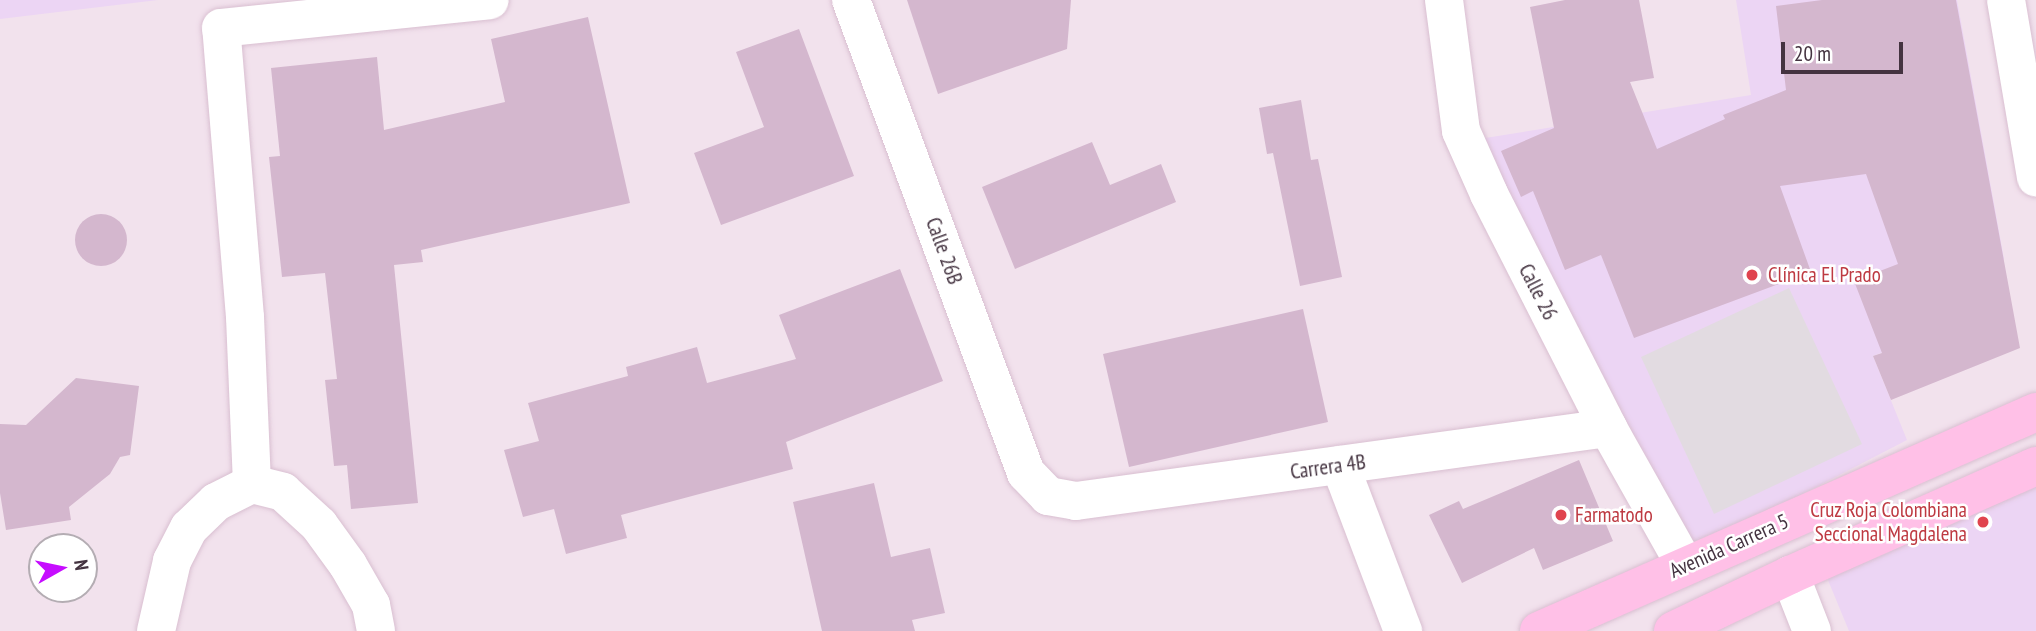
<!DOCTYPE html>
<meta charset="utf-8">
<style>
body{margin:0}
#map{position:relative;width:2036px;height:631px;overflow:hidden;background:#f2e2ed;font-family:"PT Sans Narrow",sans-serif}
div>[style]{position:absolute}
.medical>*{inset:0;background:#ecd5f4}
.parking>*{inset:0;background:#e2dbe1}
.building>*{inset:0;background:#d4b7ce}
.round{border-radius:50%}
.roads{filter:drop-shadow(0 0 2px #d9bfd1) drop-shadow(0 0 2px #d9bfd1)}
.street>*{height:38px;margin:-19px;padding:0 19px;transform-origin:19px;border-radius:19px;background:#fff}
.secondary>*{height:38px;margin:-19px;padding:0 19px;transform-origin:19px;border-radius:19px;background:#ffc0e7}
.dots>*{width:19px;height:19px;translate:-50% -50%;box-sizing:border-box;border:4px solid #fff;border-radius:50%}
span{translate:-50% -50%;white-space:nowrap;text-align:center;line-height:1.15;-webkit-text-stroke:5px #fff;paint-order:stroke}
.street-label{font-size:21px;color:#443340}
.health-label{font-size:21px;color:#be3a42}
.left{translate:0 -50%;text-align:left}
.right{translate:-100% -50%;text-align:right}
.north{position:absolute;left:28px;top:533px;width:70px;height:70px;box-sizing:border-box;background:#fff;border:2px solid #b4adb3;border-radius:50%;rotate:81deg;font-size:19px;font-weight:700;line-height:28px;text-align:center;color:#443340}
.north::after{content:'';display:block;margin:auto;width:24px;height:32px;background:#c60dff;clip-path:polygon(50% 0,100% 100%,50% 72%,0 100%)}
.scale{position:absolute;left:1781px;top:42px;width:122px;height:32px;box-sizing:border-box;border:4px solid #443340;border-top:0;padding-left:9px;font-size:21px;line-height:24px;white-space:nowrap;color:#443340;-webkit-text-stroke:5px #fff;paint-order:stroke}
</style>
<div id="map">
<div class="medical">
<div style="clip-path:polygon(0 0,158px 0,0 19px)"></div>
<div style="clip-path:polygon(1736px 0,1957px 0,2004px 259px,1909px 292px,1923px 337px,1873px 356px,1907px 440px,1687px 554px,1479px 139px,1751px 95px)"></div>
<div style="clip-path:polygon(2036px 476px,2036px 631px,1849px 631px,1823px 568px)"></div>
</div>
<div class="parking">
<div style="clip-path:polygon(1789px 288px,1862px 444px,1714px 514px,1641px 357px)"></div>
</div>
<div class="building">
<div style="clip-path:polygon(907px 0,1071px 0,1067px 49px,938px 94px)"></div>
<div style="clip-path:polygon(1565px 0,1639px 0,1654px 78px,1630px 82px,1657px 149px,1725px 119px,1723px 115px,1786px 90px,1776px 6px,1822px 0,1956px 0,2020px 348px,1891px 400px,1873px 356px,1882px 353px,1854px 281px,1898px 264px,1866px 174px,1780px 186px,1811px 272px,1634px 338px,1601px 255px,1565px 270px,1533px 191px,1521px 197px,1501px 151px,1554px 128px,1530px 7px)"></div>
<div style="clip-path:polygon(588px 17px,630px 203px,421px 250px,423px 262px,394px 265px,418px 503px,351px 509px,347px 465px,334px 466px,325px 380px,337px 379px,325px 273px,282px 277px,269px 157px,280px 156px,271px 68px,377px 57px,384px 130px,505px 102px,491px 39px)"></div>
<div style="clip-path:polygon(799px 29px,854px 176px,721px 225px,694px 153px,764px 127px,736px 52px)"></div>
<div style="clip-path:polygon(1301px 100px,1311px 160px,1318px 159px,1342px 277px,1300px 286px,1273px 153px,1267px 154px,1259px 108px)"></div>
<div style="clip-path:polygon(1092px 142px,1110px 185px,1161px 164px,1176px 202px,1015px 269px,982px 187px)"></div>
<div class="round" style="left:75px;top:214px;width:52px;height:52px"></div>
<div style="clip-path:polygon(900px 269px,943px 381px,786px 442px,793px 469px,621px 515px,627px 538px,566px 554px,554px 509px,523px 517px,504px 450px,539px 441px,528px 403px,628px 376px,626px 367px,697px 347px,707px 383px,796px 359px,779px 315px)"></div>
<div style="clip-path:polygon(1303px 309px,1328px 422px,1129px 467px,1103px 354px)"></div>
<div style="clip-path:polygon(76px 378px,139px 386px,130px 455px,120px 457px,110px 474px,69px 507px,71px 520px,6px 530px,0 493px,0 424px,26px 425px)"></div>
<div style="clip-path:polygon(1579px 460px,1613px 541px,1543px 570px,1534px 548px,1462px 583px,1429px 515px,1459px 501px,1463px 509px)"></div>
<div style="clip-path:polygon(874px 483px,891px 557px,930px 548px,945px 613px,912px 620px,915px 631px,822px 631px,793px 502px)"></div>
</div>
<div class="roads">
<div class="street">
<div style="left:851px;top:0;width:504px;rotate:69.7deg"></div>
<div style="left:1026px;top:473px;width:32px;rotate:46deg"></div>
<div style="left:1048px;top:496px;width:28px;rotate:10deg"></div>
<div style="left:1076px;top:501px;width:537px;rotate:-7.81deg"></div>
<div style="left:1444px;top:0;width:132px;rotate:82.6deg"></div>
<div style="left:1461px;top:131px;width:69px;rotate:66deg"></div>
<div style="left:1489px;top:194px;width:263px;rotate:63deg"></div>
<div style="left:1608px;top:428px;width:157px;rotate:60.7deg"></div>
<div style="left:2006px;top:0;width:180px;rotate:80.4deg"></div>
<div style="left:1340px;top:465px;width:178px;rotate:69.2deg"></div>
<div style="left:252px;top:484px;width:32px;rotate:14deg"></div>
<div style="left:283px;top:492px;width:49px;rotate:42.5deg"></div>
<div style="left:319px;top:525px;width:49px;rotate:54.1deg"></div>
<div style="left:348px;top:565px;width:46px;rotate:60.1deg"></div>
<div style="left:371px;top:605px;width:26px;rotate:79deg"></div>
<div style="left:1790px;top:575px;width:60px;rotate:68.6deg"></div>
<div style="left:156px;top:631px;width:72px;rotate:-77.1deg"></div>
<div style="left:172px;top:561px;width:37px;rotate:-63deg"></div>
<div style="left:189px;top:528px;width:37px;rotate:-44deg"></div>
<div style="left:216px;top:502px;width:40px;rotate:-26.6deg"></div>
<div style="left:252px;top:484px;width:167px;rotate:-92.4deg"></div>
<div style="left:245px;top:317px;width:290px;rotate:-94.7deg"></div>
<div style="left:221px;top:28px;width:270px;rotate:-5.9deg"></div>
</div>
<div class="secondary">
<div style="left:1539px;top:631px;width:543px;rotate:-23.78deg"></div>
<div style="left:1673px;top:631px;width:130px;rotate:-25.6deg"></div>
<div style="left:1790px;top:575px;width:269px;rotate:-23.9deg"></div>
</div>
</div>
<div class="dots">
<div style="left:1752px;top:275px;background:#e0444e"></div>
<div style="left:1561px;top:515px;background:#e0444e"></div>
<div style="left:1983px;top:522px;background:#e0444e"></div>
</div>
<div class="street-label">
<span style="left:944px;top:251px;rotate:70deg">Calle 26B</span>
<span style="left:1538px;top:292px;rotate:63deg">Calle 26</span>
<span style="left:1328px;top:467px;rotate:-8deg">Carrera 4B</span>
<span style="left:1729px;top:546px;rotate:-24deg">Avenida Carrera 5</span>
</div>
<div class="health-label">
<span class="left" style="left:1768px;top:275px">Clínica El Prado</span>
<span class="right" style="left:1967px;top:522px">Cruz Roja Colombiana<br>Seccional Magdalena</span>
<span class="left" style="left:1575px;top:515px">Farmatodo</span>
</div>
<div class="north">N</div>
<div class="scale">20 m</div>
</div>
